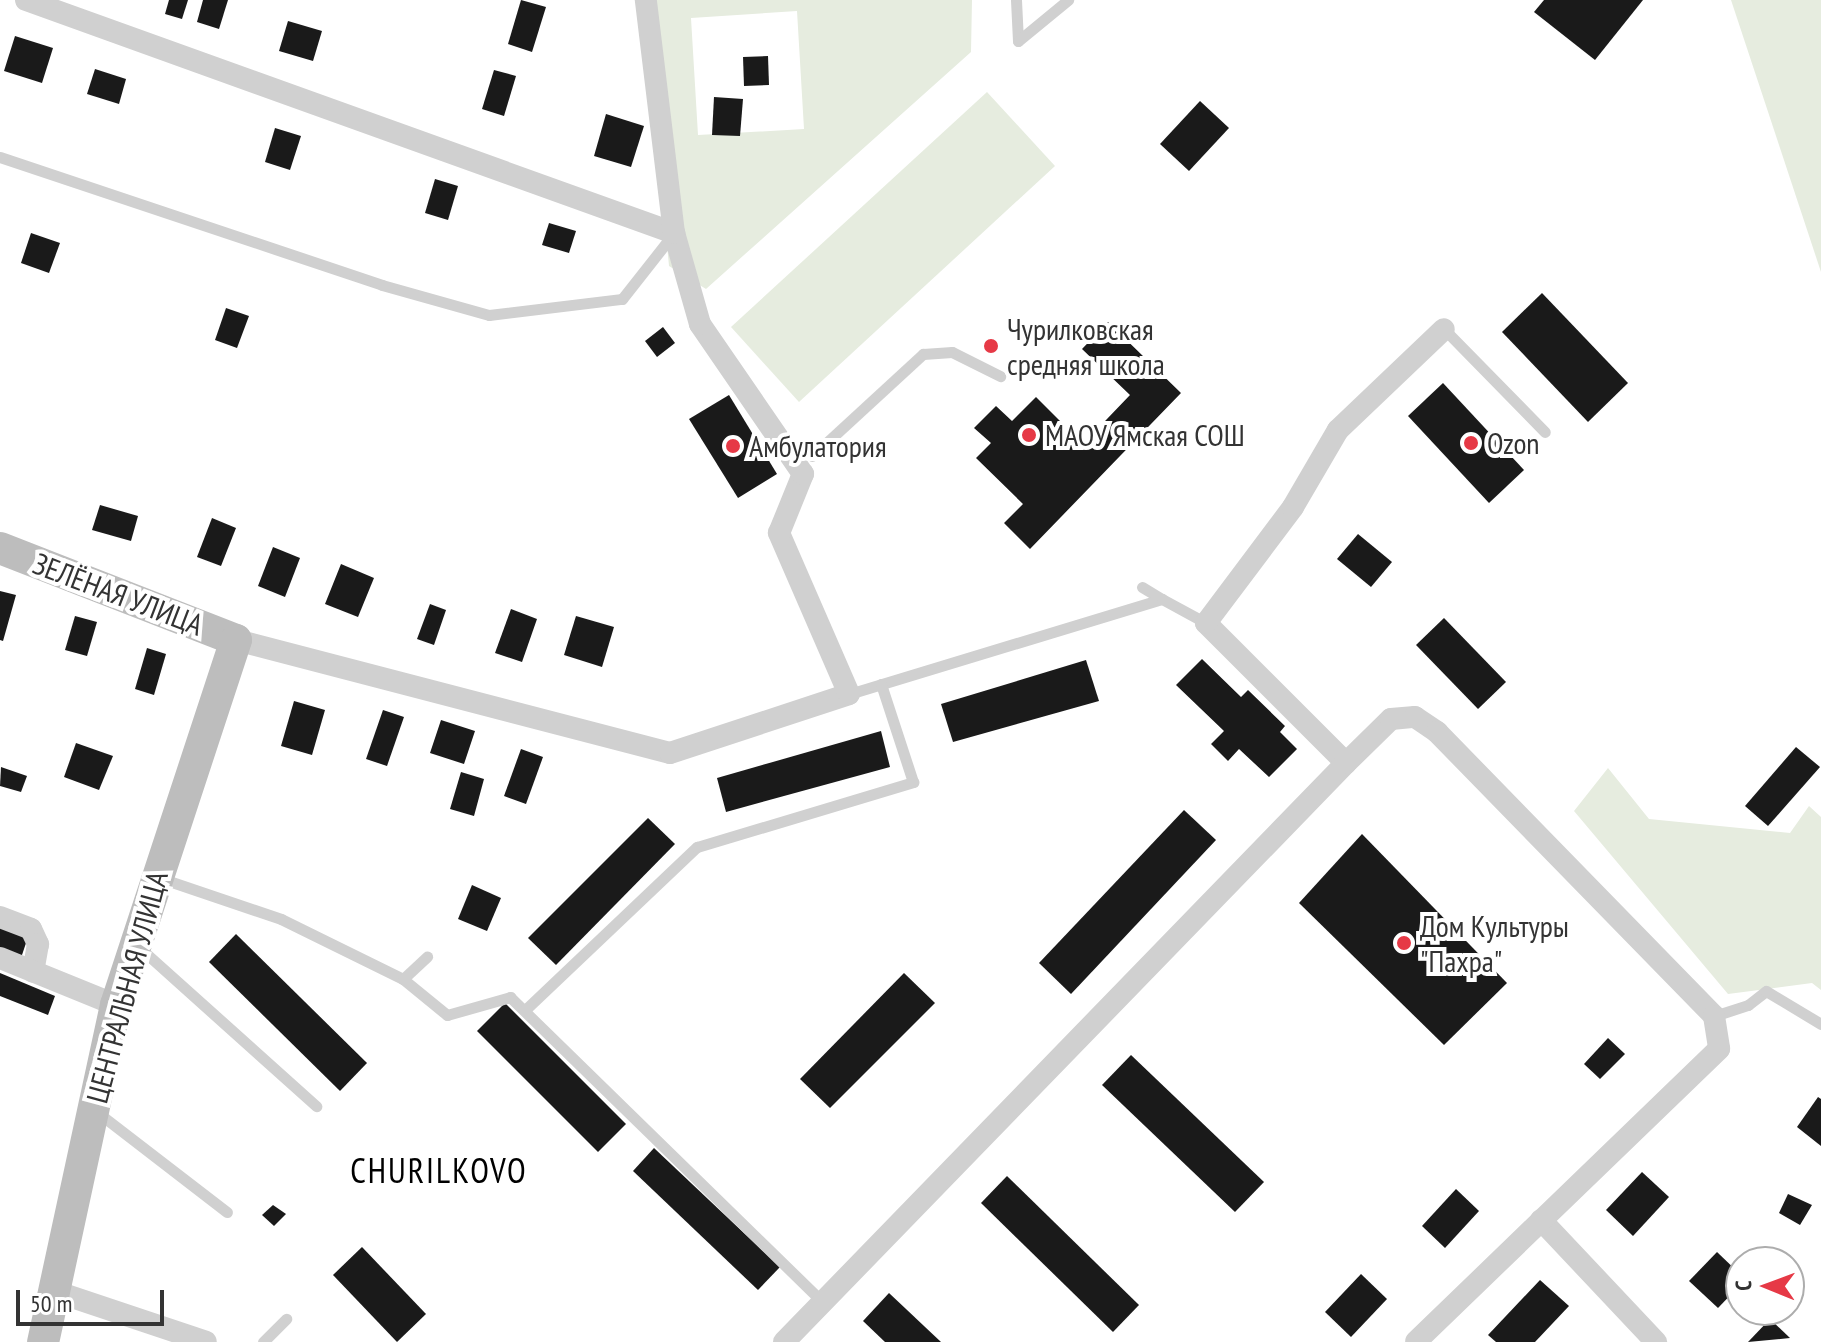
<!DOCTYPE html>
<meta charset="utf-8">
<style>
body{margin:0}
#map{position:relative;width:1821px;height:1342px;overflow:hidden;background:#fff;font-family:"PT Sans Narrow",sans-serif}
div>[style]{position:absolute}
.green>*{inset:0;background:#e6ecdf}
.building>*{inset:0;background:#1a1a1a}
.lane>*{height:11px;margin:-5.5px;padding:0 5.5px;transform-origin:5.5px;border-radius:5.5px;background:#d0d0d0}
.street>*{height:22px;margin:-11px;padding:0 11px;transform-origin:11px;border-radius:11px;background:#d0d0d0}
.secondary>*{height:32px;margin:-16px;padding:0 16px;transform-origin:16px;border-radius:16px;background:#bdbdbd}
.dots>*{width:22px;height:22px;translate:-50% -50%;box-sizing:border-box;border:4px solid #fff;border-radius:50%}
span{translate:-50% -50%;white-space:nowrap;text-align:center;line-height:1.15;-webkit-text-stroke:8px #fff;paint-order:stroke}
.poi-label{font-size:30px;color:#333}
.left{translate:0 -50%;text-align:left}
.street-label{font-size:30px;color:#333}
.quarter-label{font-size:34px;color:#000;letter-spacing:2px}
.north{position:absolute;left:1725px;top:1246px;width:80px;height:80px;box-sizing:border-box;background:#fff;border:2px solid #adadad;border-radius:50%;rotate:271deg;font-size:22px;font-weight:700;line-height:32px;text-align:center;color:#333}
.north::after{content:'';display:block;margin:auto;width:28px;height:36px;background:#e63946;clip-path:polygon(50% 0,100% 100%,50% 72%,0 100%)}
.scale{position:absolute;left:16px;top:1290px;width:148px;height:36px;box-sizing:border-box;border:4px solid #333;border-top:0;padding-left:10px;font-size:24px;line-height:28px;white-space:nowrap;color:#333;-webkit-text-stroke:6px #fff;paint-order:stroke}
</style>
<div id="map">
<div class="green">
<div style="clip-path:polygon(evenodd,644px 0,972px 0,971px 52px,706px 289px,669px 266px,644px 0,797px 11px,804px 129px,698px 135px,691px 18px,797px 11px)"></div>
<div style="clip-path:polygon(1731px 0,1821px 0,1821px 272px)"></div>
<div style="clip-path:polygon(987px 92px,1055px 166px,799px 402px,731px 327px)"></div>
<div style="clip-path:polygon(1608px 768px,1649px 819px,1790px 833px,1809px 806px,1821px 817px,1821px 990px,1812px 983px,1728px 994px,1574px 811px)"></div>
</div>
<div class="building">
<div style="clip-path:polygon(169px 0,188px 0,182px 19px,165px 14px)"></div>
<div style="clip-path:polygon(203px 0,228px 0,219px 29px,197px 22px)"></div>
<div style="clip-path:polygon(521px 0,546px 7px,532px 52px,508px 44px)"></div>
<div style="clip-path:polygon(1544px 0,1643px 0,1595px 60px,1534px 12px)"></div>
<div style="clip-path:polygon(288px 21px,322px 31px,313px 61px,279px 51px)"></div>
<div style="clip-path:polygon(15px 36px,53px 48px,42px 83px,4px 71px)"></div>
<div style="clip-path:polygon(768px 56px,769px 85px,744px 86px,743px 57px)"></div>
<div style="clip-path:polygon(95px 69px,126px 79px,119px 104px,87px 94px)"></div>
<div style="clip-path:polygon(494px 70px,516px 76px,504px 116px,482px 109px)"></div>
<div style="clip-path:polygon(714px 97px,743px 99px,740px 136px,712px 135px)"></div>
<div style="clip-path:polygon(1200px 101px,1229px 128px,1189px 171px,1160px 144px)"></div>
<div style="clip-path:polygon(606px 114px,644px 126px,631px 167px,594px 156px)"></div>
<div style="clip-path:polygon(275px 128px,301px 136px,290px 170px,265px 162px)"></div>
<div style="clip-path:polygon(435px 179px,458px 186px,448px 220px,425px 213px)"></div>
<div style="clip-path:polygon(549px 223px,576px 231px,569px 253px,542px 245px)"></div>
<div style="clip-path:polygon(31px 233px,60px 243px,49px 273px,21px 263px)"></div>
<div style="clip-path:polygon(1542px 293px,1628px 383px,1588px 422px,1502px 332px)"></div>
<div style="clip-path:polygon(226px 308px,249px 316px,237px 348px,215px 340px)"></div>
<div style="clip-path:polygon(1108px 322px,1181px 393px,1030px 549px,1004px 523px,1023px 504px,976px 458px,991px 443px,974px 428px,996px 406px,1012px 421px,1036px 397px,1083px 444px,1130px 395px,1082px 349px)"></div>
<div style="clip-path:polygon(663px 327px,675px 343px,657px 357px,645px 341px)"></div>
<div style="clip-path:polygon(1443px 383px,1524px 470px,1489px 503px,1408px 416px)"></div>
<div style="clip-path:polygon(729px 395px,777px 474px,738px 498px,689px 419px)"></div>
<div style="clip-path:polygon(100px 505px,138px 516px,131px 541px,92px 530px)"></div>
<div style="clip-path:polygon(212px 518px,236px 528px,221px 566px,197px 557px)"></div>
<div style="clip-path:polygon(1358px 534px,1392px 562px,1371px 587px,1337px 559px)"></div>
<div style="clip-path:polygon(273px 547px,300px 558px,285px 597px,258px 586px)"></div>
<div style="clip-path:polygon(341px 564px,374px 578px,358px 617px,325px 604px)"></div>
<div style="clip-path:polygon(0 591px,16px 595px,3px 641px,0 640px)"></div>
<div style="clip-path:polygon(430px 604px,446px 610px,434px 645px,417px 639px)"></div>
<div style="clip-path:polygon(511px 609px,537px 619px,522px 662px,495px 653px)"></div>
<div style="clip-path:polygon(75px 616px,97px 622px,87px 656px,65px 650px)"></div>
<div style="clip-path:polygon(576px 616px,614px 627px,602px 667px,564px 655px)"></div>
<div style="clip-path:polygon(1444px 618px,1506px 682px,1478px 709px,1416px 645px)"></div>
<div style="clip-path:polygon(147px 648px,166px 654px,154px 695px,135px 689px)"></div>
<div style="clip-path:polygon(1202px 659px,1241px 697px,1248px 690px,1285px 726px,1280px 732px,1297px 749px,1269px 777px,1239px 749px,1228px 761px,1211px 744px,1224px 731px,1176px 685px)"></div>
<div style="clip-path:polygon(1086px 660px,1099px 701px,953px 742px,941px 704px)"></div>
<div style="clip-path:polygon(294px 701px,325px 710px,312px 755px,281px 746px)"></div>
<div style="clip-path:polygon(383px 710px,404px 717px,387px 766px,366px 759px)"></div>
<div style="clip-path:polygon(441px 720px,475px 731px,464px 764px,430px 753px)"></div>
<div style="clip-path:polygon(881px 731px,890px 767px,726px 812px,717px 778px)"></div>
<div style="clip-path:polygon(76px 743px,113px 756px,99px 790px,64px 777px)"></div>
<div style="clip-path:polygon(1796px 747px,1820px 767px,1768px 826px,1745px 806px)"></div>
<div style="clip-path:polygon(521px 749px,543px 757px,526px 804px,504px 796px)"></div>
<div style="clip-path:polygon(1px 767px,27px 776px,21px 792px,0 786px)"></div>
<div style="clip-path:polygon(461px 772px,484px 779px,474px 816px,450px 809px)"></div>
<div style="clip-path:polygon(1184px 810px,1216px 840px,1071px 994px,1039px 963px)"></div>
<div style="clip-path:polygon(648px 818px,675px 844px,556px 965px,528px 938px)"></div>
<div style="clip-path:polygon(1362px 834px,1507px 983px,1444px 1045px,1299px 903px)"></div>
<div style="clip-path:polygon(472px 885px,501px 898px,487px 931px,458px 919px)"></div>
<div style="clip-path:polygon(0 922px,29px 934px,21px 958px,0 949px)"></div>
<div style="clip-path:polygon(236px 934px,367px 1063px,340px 1091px,209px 962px)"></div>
<div style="clip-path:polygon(0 973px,55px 996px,48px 1015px,0 996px)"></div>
<div style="clip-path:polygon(904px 973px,935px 1003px,830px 1108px,800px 1079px)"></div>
<div style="clip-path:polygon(505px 1003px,626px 1124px,598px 1152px,477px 1031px)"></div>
<div style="clip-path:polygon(1608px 1038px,1625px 1054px,1600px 1079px,1584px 1064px)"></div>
<div style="clip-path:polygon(1131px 1055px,1264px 1182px,1235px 1212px,1102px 1085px)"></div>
<div style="clip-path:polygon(1818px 1097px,1821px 1099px,1821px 1146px,1797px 1127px)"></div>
<div style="clip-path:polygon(654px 1148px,780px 1267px,758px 1290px,633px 1171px)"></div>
<div style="clip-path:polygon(1642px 1172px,1669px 1197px,1633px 1236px,1606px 1210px)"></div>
<div style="clip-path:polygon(1007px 1176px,1139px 1305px,1113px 1332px,981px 1203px)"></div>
<div style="clip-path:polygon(1456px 1189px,1479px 1211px,1445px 1248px,1422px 1226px)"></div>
<div style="clip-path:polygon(1788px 1194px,1812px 1205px,1800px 1225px,1779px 1213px)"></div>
<div style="clip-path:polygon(273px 1205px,286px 1214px,274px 1226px,262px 1215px)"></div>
<div style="clip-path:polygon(362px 1247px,426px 1314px,397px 1342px,333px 1275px)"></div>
<div style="clip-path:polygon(1717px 1252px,1741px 1275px,1741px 1284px,1718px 1308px,1689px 1281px)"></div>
<div style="clip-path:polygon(1361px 1274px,1387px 1299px,1351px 1337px,1325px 1312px)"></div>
<div style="clip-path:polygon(1540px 1280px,1569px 1306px,1535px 1342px,1496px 1342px,1488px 1335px)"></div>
<div style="clip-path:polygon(889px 1293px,941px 1342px,885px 1342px,863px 1321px)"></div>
<div style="clip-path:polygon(1770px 1319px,1790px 1338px,1748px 1342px)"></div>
</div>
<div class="lane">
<div style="left:1016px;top:0;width:41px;rotate:87.2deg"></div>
<div style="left:1018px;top:41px;width:65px;rotate:-39.4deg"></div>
<div style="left:0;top:157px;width:403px;rotate:18.5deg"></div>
<div style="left:382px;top:285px;width:111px;rotate:15.7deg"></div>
<div style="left:489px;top:315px;width:134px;rotate:-6.9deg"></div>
<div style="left:622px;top:299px;width:84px;rotate:-51.8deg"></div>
<div style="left:1444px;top:329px;width:144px;rotate:45.6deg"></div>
<div style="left:812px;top:456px;width:151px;rotate:-42.6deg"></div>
<div style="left:923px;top:354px;width:29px;rotate:-4deg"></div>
<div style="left:952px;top:352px;width:54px;rotate:26.6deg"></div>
<div style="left:1142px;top:587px;width:23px;rotate:31deg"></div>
<div style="left:849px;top:694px;width:327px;rotate:-16.9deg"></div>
<div style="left:1162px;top:599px;width:50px;rotate:28.6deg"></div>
<div style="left:160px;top:878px;width:128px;rotate:18.7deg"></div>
<div style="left:281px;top:919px;width:136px;rotate:26.2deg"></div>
<div style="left:403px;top:979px;width:33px;rotate:-43deg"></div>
<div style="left:140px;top:948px;width:237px;rotate:41.9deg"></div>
<div style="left:403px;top:979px;width:57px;rotate:39.3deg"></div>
<div style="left:447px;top:1015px;width:66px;rotate:-15.9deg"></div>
<div style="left:510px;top:997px;width:437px;rotate:44.3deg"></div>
<div style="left:525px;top:1010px;width:237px;rotate:-43.5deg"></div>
<div style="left:697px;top:847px;width:226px;rotate:-16.7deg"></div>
<div style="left:913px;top:782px;width:103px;rotate:-108.1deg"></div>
<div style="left:1714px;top:1016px;width:36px;rotate:-18deg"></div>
<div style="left:1748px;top:1005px;width:23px;rotate:-38deg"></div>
<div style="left:1766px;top:991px;width:64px;rotate:31deg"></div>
<div style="left:97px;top:1112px;width:164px;rotate:37.6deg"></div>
<div style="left:263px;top:1342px;width:33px;rotate:-45deg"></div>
</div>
<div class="street">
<div style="left:26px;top:0;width:689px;rotate:19.78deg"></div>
<div style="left:236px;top:640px;width:448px;rotate:14.6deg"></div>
<div style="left:670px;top:753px;width:188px;rotate:-18.2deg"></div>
<div style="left:849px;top:694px;width:176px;rotate:-113.5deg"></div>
<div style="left:779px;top:533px;width:64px;rotate:-67.9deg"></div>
<div style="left:803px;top:474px;width:182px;rotate:-124.5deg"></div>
<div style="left:700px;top:324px;width:95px;rotate:-105.9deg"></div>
<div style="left:674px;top:233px;width:235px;rotate:-96.9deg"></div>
<div style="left:1346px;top:763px;width:198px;rotate:-135deg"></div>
<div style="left:1206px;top:623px;width:145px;rotate:-53.1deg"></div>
<div style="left:1293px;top:507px;width:89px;rotate:-59.7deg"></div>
<div style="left:1338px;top:430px;width:146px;rotate:-43.6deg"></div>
<div style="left:0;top:917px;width:33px;rotate:21deg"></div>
<div style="left:31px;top:929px;width:17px;rotate:65deg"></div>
<div style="left:38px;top:944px;width:28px;rotate:100deg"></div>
<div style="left:0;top:958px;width:125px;rotate:22.1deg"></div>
<div style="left:1541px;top:1220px;width:168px;rotate:46.7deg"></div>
<div style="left:54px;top:1291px;width:160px;rotate:18.5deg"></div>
<div style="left:784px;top:1342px;width:807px;rotate:-45.85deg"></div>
<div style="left:1346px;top:763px;width:63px;rotate:-44.4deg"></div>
<div style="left:1391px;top:719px;width:24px;rotate:-5deg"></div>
<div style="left:1415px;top:717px;width:27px;rotate:34deg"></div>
<div style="left:1437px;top:732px;width:397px;rotate:45.7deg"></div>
<div style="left:1714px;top:1016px;width:33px;rotate:81deg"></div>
<div style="left:1719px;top:1049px;width:421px;rotate:136deg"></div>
</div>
<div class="secondary">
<div style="left:0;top:548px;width:253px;rotate:21.3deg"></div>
<div style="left:236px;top:640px;width:384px;rotate:108.2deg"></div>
<div style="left:116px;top:1005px;width:345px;rotate:102.2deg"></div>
</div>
<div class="dots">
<div style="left:991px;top:346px;background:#e63946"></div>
<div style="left:1029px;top:435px;background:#e63946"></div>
<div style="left:1471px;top:443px;background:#e63946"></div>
<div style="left:733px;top:446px;background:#e63946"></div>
<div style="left:1404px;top:943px;background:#e63946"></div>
</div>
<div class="poi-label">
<span class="left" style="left:1007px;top:346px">Чурилковская<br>средняя школа</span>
<span class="left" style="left:1045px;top:435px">МАОУ Ямская СОШ</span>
<span class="left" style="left:1487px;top:443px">Ozon</span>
<span class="left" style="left:749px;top:446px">Амбулатория</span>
<span class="left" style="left:1420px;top:943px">Дом Культуры<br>"Пахра"</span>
</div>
<div class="street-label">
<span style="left:118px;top:594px;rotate:21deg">ЗЕЛЁНАЯ УЛИЦА</span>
<span style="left:127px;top:987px;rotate:-75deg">ЦЕНТРАЛЬНАЯ УЛИЦА</span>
</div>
<div class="quarter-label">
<span style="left:439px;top:1171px">CHURILKOVO</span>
</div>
<div class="north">С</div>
<div class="scale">50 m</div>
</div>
